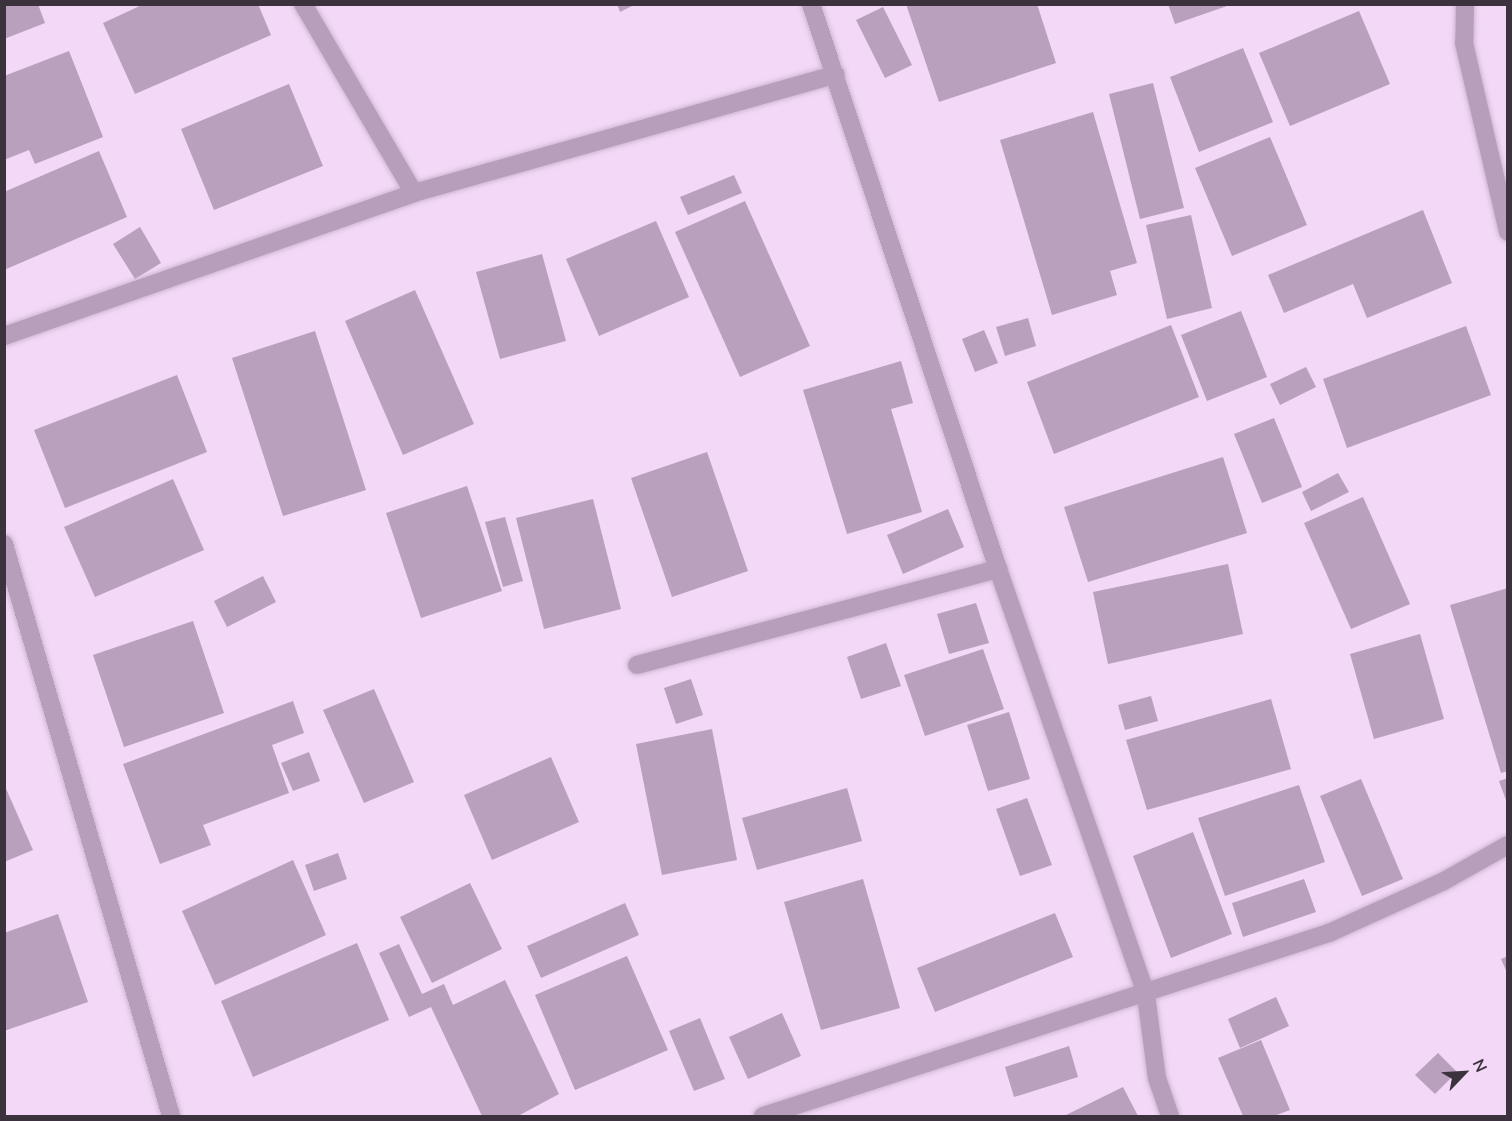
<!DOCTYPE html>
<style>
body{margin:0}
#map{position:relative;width:1512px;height:1121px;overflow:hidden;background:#f3d8f7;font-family:Mulish,sans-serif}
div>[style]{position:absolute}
.building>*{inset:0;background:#b9a0bd}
.roads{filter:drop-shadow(0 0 2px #ceb7d2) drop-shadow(0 0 2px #ceb7d2)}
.minor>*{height:18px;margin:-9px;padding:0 9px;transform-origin:9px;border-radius:9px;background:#b79fbb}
span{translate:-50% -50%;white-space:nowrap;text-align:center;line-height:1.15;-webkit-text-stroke:6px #f3d8f7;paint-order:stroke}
.frame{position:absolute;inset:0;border:6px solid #3c323e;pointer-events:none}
.north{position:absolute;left:1434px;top:1043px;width:60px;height:60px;-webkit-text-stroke:4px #f3d8f7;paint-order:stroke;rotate:65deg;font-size:16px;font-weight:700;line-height:24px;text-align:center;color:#3c323e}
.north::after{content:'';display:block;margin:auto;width:21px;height:27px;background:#3c323e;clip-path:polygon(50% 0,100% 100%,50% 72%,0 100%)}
</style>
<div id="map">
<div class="building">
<div style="clip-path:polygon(4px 4px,38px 4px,45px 23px,4px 39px)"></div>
<div style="clip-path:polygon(144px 4px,258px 4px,271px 35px,135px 94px,103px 23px)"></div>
<div style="clip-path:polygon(617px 4px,636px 4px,620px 12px)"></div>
<div style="clip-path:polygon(906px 4px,1037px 4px,1056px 63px,939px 102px)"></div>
<div style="clip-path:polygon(1168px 4px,1230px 4px,1230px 5px,1175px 24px)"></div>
<div style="clip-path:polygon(883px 7px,912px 65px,885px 78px,856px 20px)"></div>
<div style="clip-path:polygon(1359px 11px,1390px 84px,1290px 126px,1259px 53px)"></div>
<div style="clip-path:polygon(1243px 48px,1273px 122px,1199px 152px,1170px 77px)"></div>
<div style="clip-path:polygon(69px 51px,103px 137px,35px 164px,29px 150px,4px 160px,4px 76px)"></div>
<div style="clip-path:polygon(1153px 83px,1184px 208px,1140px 219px,1109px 94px)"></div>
<div style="clip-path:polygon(289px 84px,323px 166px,214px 210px,181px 129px)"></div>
<div style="clip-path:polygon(1093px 112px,1137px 263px,1110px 271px,1117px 295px,1052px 315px,1000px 140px)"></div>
<div style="clip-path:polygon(1270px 137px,1307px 225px,1232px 256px,1195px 168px)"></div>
<div style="clip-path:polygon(99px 151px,127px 217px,4px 270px,4px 192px)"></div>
<div style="clip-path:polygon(734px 175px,742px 193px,688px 215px,680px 197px)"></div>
<div style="clip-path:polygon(745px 201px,810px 346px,740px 377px,675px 232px)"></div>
<div style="clip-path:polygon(1423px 210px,1452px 283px,1367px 318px,1353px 284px,1284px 313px,1268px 275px)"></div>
<div style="clip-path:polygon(1191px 215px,1212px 308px,1167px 319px,1146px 225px)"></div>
<div style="clip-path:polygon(656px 221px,689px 297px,599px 336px,566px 259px)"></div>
<div style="clip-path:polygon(140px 227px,161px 263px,135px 279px,113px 244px)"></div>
<div style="clip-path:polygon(542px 254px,566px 341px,500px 359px,476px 272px)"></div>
<div style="clip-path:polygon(415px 290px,474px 424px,403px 455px,345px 321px)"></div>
<div style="clip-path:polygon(1241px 311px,1267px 377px,1207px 401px,1181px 335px)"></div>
<div style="clip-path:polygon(1028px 318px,1036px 346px,1005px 356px,996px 327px)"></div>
<div style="clip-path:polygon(1171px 325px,1199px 397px,1054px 454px,1027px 382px)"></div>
<div style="clip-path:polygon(1466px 326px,1491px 395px,1347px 448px,1323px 379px)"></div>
<div style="clip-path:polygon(984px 330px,998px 363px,975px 372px,962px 339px)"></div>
<div style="clip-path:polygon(315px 331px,366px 490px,283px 516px,232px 358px)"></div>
<div style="clip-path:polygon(901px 361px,913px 403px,891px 409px,922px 512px,847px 534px,803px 390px)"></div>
<div style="clip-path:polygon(1306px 367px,1316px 387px,1280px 405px,1270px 384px)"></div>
<div style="clip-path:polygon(177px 375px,207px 452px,65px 508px,34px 430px)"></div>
<div style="clip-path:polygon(1274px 418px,1302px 487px,1262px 503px,1234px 434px)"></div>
<div style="clip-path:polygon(707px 452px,748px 571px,672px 597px,631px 478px)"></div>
<div style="clip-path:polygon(1223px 457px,1247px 533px,1088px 582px,1064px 507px)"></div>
<div style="clip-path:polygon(1338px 473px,1349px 492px,1311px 511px,1302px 492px)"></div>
<div style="clip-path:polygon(173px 479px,204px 550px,95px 597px,64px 527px)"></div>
<div style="clip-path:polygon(467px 486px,502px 591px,421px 618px,386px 513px)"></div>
<div style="clip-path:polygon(1363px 497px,1410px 604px,1351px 629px,1304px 523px)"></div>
<div style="clip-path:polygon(593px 499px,621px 609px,544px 629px,516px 518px)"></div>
<div style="clip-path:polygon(948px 509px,964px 547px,903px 574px,887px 535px)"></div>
<div style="clip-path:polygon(505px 517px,523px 581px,503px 587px,485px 522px)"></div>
<div style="clip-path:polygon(1228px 564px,1243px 634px,1108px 664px,1093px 592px)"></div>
<div style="clip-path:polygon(263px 576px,276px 602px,227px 627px,214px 601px)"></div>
<div style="clip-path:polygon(1508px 588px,1508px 771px,1501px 773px,1450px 605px)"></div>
<div style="clip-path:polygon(976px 603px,989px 643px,949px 654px,937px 614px)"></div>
<div style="clip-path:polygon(193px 621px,224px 713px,124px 747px,93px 655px)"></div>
<div style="clip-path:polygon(1420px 634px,1444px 719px,1374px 739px,1350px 654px)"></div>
<div style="clip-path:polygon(886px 643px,901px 686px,861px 699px,847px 657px)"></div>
<div style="clip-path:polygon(983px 649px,1004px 709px,925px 736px,904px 675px)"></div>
<div style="clip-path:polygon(691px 679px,703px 715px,676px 724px,664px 688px)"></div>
<div style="clip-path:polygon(374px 689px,414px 782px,364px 803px,323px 710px)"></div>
<div style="clip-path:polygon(1151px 696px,1158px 721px,1125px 730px,1118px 705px)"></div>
<div style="clip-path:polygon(1271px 699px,1291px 769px,1147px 810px,1126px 740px)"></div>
<div style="clip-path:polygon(293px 701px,304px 733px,272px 745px,289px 793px,203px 825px,211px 845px,160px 864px,123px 764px)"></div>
<div style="clip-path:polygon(1009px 712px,1030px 779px,988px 791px,967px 725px)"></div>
<div style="clip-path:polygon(712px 729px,737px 860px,662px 875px,636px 744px)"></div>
<div style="clip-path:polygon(309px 752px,320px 781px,293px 791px,281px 763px)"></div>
<div style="clip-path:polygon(551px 757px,579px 822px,492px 860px,464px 795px)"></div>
<div style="clip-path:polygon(1508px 778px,1508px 803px,1507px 803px,1499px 781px)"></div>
<div style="clip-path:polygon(1361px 779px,1403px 879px,1362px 896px,1320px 796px)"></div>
<div style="clip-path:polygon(4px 784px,33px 850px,4px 862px)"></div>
<div style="clip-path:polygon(1299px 785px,1325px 862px,1225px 896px,1198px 818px)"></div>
<div style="clip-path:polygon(847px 788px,862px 841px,757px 870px,742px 818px)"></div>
<div style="clip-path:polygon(1027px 798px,1052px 865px,1020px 876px,996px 809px)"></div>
<div style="clip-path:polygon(1193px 832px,1232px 934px,1171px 958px,1133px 856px)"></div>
<div style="clip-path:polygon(338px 853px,347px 879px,314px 891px,305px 865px)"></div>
<div style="clip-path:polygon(293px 860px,326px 935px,215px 985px,182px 911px)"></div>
<div style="clip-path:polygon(863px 879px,900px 1008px,821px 1030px,784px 902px)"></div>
<div style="clip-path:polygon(1304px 879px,1316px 912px,1243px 937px,1232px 903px)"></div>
<div style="clip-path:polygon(470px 883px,502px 949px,432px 983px,400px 917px)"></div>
<div style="clip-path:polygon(625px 903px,639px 935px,541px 978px,527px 946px)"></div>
<div style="clip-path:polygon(1055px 913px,1073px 957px,935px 1012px,917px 968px)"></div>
<div style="clip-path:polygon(58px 914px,88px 1002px,4px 1031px,4px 933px)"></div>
<div style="clip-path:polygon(357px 943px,389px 1020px,253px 1077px,221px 1001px)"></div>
<div style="clip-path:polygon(399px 944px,422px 994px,444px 984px,453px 1005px,505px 980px,559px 1094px,518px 1116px,482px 1116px,431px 1007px,409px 1017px,379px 953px)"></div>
<div style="clip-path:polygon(627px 956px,668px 1050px,575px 1090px,535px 995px)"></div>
<div style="clip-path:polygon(1508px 956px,1508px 975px,1501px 959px)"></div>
<div style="clip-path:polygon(1276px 997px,1289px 1026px,1240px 1048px,1228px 1019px)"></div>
<div style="clip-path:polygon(782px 1013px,801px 1056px,748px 1079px,729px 1037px)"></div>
<div style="clip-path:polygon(700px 1018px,725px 1079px,694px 1091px,669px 1031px)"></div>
<div style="clip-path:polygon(1261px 1040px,1290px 1110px,1274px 1116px,1243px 1116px,1218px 1058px)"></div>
<div style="clip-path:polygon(1069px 1046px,1078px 1077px,1014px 1097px,1005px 1067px)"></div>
<div style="clip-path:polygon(1438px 1053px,1457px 1072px,1435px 1094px,1415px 1075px)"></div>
<div style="clip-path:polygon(1123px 1087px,1138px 1116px,1064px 1116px)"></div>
</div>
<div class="roads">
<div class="minor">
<div style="left:303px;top:4px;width:219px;rotate:59.6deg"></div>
<div style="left:811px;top:4px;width:595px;rotate:71.69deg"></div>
<div style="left:998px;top:569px;width:451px;rotate:70.8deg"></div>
<div style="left:1146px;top:995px;width:84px;rotate:82.5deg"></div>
<div style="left:1157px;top:1078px;width:40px;rotate:71.1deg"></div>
<div style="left:1465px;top:4px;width:39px;rotate:91deg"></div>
<div style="left:1464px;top:43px;width:194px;rotate:76.9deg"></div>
<div style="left:4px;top:336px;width:434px;rotate:-19.2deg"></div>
<div style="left:414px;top:193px;width:438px;rotate:-15.7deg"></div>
<div style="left:4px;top:544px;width:596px;rotate:73.72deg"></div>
<div style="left:637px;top:665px;width:374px;rotate:-14.9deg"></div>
<div style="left:763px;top:1116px;width:595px;rotate:-17.92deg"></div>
<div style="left:1329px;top:933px;width:126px;rotate:-24.3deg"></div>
<div style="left:1444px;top:881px;width:73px;rotate:-29.4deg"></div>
</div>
</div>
<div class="frame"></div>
<div class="north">N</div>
</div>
